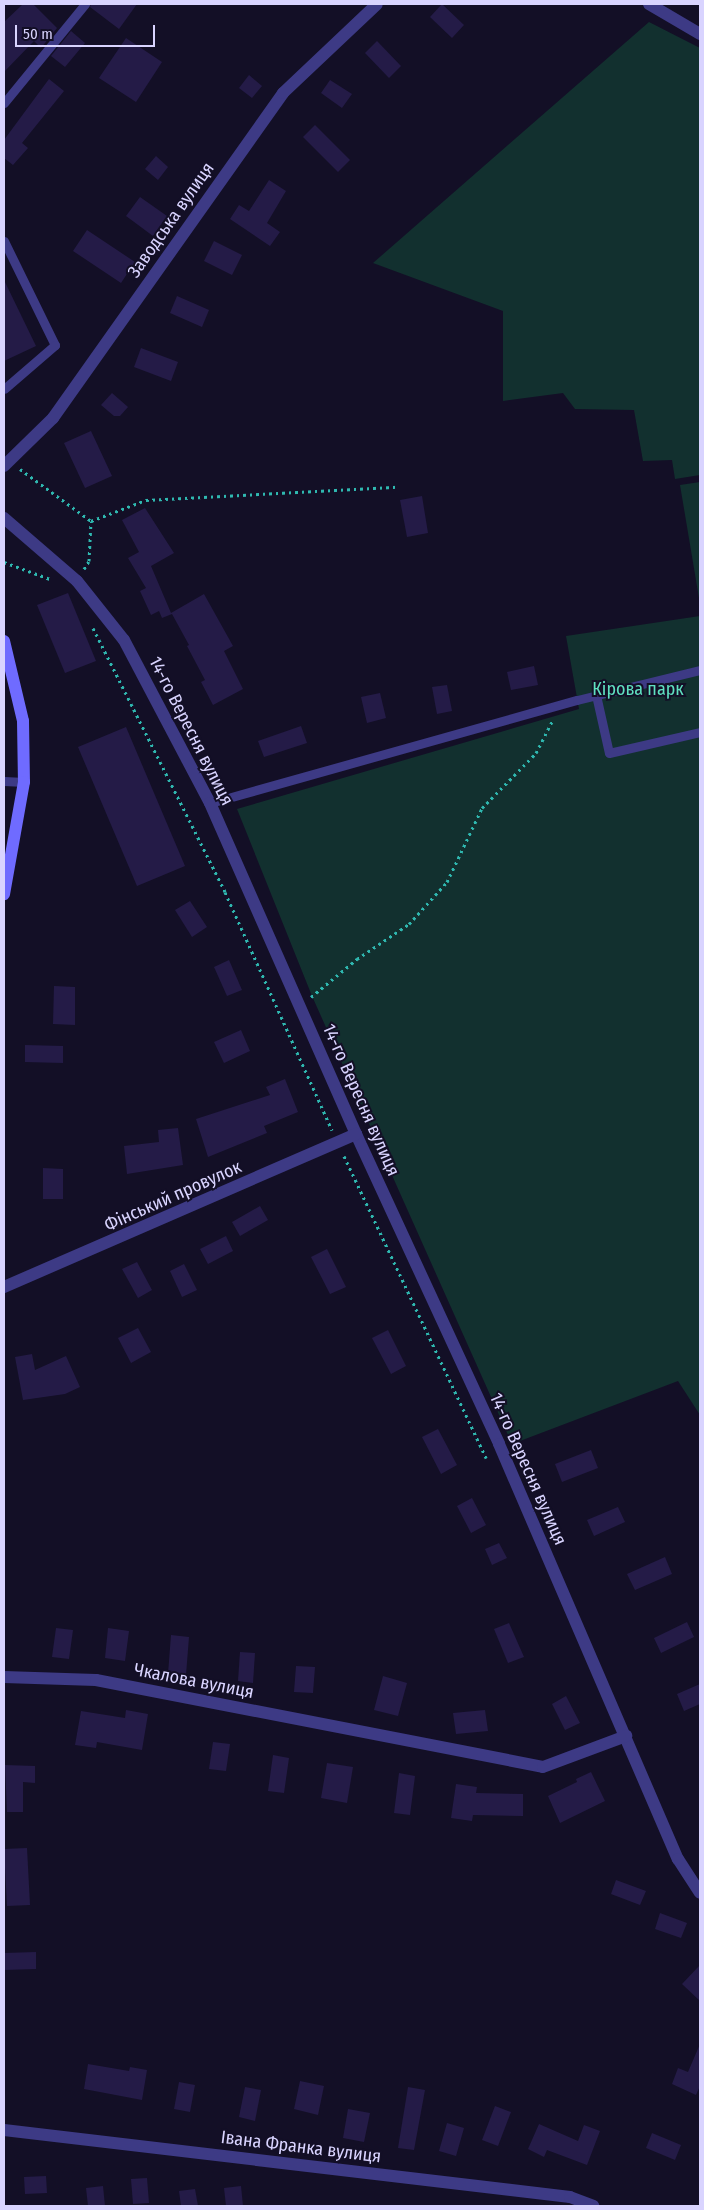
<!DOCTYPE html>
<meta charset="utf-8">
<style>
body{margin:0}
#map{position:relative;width:704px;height:2210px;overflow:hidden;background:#130f26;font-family:"Fira Sans Condensed",sans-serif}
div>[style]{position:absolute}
.green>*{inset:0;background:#12302f}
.building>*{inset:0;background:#241b47}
.path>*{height:3px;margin-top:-1.5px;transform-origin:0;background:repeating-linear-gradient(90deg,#2fb8b0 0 2.5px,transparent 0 6.5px)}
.service>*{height:9px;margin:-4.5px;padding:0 4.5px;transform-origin:4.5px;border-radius:4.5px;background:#3d3a85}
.minor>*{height:12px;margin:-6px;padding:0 6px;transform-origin:6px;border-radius:6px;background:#3d3a85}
.secondary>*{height:12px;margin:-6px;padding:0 6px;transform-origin:6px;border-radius:6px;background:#6f6bff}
span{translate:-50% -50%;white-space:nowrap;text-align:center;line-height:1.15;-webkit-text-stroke:4px #130f26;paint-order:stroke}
.street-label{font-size:18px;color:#d9d4ff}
.park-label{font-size:18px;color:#5fe0c0}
.frame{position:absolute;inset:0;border:5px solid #d9d4ff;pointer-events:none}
.scale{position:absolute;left:15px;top:25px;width:140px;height:22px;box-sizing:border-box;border:2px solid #d9d4ff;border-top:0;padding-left:6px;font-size:15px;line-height:18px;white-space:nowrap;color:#d9d4ff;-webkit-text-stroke:4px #130f26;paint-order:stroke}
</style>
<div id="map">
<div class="green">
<div style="clip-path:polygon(649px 22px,700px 48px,700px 475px,675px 479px,672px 460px,643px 461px,634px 410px,575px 409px,563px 393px,503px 401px,503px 311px,373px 263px)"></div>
<div style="clip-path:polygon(700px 482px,700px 604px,680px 485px)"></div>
<div style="clip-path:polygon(700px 616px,700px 1415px,678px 1381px,512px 1444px,312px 996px,237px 809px,579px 709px,566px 636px)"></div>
</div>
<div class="building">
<div style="clip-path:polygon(23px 4px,33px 4px,57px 28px,41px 48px,34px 41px,4px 72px,4px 22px)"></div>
<div style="clip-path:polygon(91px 4px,137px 4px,119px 29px,90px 7px)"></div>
<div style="clip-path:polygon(442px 4px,464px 25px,452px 38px,430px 17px)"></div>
<div style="clip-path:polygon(71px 31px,85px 43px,65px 67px,51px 56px)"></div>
<div style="clip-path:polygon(126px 38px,162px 62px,136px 102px,99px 78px)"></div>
<div style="clip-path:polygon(377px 41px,401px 66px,389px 78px,365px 53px)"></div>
<div style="clip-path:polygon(249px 75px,262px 86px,252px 98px,239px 88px)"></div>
<div style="clip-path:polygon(49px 79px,64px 91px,22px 143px,28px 148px,13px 165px,4px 158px,4px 140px)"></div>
<div style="clip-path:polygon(330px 80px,352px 94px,342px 108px,321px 93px)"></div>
<div style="clip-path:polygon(315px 125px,350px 160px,338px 172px,303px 137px)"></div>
<div style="clip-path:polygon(156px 156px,168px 167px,158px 180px,145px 169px)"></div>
<div style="clip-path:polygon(269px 180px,286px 191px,267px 223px,280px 232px,270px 246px,230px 219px,239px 205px,249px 211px)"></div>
<div style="clip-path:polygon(140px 197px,167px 216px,153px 236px,126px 216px)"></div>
<div style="clip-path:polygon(87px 230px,135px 262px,121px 283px,73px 251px)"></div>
<div style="clip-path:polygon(214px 241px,242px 255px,232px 275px,204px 261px)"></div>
<div style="clip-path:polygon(4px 280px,36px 346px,4px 361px)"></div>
<div style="clip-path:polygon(177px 296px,209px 310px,202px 327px,170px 313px)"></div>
<div style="clip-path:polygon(141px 348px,178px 362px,171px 381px,134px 367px)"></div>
<div style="clip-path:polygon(112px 393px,128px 407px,120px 416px,114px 416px,101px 405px)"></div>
<div style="clip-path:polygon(91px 431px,112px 476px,85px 488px,64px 443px)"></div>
<div style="clip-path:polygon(422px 496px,428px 533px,407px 537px,400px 500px)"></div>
<div style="clip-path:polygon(145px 508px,174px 553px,151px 566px,171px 613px,204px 594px,233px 646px,224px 651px,243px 689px,213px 705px,201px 682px,205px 680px,187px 646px,189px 645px,172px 614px,162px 618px,159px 611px,151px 615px,140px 591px,146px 588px,128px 558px,139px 552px,122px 520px)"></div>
<div style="clip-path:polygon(68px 593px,96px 661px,65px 673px,37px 605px)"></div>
<div style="clip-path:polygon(534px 666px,538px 685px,511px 690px,507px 672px)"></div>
<div style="clip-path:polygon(447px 685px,452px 711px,437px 714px,432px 687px)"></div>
<div style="clip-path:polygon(380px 693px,386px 718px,367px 723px,361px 697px)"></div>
<div style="clip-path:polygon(301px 726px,307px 743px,264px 757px,258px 741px)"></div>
<div style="clip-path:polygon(126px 727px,185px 866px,137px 886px,78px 747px)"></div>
<div style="clip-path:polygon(190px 901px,207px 927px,192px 937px,175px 910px)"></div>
<div style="clip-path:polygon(229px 960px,242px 990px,227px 996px,214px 967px)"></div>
<div style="clip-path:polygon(54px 986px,75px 987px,75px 1025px,53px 1024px)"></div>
<div style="clip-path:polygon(241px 1030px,250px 1051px,224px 1063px,214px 1042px)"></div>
<div style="clip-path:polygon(25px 1045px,63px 1046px,63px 1063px,25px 1062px)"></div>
<div style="clip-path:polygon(285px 1079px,298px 1112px,264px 1126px,267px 1133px,208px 1157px,196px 1119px,270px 1095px,266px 1087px)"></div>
<div style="clip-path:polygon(178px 1128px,183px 1165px,127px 1174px,124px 1146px,159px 1142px,158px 1130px)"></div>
<div style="clip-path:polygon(43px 1168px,63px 1169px,63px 1199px,43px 1199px)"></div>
<div style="clip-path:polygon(260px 1206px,268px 1220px,240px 1236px,232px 1222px)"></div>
<div style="clip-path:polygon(226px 1236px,233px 1251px,208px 1264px,200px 1249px)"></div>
<div style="clip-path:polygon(327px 1249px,346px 1287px,330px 1294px,311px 1257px)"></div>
<div style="clip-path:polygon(137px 1262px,152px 1290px,138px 1298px,122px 1269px)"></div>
<div style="clip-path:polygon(184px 1264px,197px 1290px,182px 1297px,170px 1271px)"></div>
<div style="clip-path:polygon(138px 1328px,151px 1352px,131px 1363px,118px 1338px)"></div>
<div style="clip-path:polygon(388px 1330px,406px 1366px,391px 1374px,372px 1338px)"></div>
<div style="clip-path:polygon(32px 1354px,35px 1370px,66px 1356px,80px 1387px,65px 1394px,23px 1400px,15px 1357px)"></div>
<div style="clip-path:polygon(438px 1429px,457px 1465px,441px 1474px,422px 1437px)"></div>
<div style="clip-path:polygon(591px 1450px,598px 1468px,562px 1482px,555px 1464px)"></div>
<div style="clip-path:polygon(472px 1498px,486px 1525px,471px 1533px,457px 1506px)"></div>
<div style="clip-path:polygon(618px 1507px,625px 1522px,594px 1536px,587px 1520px)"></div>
<div style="clip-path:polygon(499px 1543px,507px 1558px,492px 1565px,485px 1549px)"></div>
<div style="clip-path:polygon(665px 1557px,672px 1574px,635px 1590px,627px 1574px)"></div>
<div style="clip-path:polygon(687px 1622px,694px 1637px,661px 1653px,654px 1638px)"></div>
<div style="clip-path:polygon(509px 1623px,524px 1657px,508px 1663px,494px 1629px)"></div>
<div style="clip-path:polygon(56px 1628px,73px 1630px,69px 1659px,52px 1657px)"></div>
<div style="clip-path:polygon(108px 1628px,129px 1631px,125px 1661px,105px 1658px)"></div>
<div style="clip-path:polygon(171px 1635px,189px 1637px,186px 1675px,168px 1674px)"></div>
<div style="clip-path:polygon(240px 1652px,255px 1653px,253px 1683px,238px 1681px)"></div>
<div style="clip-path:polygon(296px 1666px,315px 1667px,313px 1693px,294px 1692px)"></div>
<div style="clip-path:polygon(383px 1676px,407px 1683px,398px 1716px,374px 1710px)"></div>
<div style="clip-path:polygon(700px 1684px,700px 1704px,684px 1711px,677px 1694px)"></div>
<div style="clip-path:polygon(566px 1696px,580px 1723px,565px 1730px,552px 1704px)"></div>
<div style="clip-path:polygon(126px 1710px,148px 1714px,142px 1750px,97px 1742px,96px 1748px,75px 1745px,81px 1711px,125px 1718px)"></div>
<div style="clip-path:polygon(485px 1710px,488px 1731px,456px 1734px,453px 1713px)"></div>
<div style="clip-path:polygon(213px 1742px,230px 1744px,226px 1771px,209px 1769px)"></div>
<div style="clip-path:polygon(273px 1755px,289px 1758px,284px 1793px,268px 1791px)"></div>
<div style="clip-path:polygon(327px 1763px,353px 1767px,347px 1803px,321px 1798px)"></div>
<div style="clip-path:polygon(5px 1765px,35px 1766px,35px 1783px,23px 1782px,23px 1812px,7px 1812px)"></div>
<div style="clip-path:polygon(591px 1772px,605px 1801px,560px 1823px,548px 1796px,577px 1782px,576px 1779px)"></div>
<div style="clip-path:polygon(399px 1773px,415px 1776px,410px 1815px,394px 1813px)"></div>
<div style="clip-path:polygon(456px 1784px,477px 1787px,476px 1793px,523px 1794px,523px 1816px,473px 1815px,472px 1821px,451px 1818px)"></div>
<div style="clip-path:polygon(27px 1848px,30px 1905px,7px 1906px,4px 1849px)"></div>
<div style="clip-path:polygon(616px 1880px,646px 1891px,640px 1905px,611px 1894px)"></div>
<div style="clip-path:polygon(660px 1913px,687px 1923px,681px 1938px,655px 1929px)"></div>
<div style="clip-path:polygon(36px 1952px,36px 1969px,4px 1970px,4px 1953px)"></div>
<div style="clip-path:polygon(700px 1965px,700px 2001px,682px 1984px)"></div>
<div style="clip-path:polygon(700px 2044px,700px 2086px,696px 2095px,672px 2084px,678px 2068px,688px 2072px)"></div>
<div style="clip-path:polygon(88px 2064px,129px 2071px,130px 2067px,147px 2070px,142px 2100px,84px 2089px)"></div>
<div style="clip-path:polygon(300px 2081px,324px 2086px,318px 2115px,294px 2109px)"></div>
<div style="clip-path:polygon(179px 2082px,195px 2085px,190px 2112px,174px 2109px)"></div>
<div style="clip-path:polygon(245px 2087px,261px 2090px,255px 2121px,239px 2117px)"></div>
<div style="clip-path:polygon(408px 2087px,425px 2090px,414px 2150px,398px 2148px)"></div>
<div style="clip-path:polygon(495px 2106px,511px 2112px,498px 2146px,482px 2140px)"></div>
<div style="clip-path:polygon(348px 2109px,370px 2113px,364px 2142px,343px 2138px)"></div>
<div style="clip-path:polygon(447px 2123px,464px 2128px,456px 2156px,439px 2151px)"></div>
<div style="clip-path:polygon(539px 2124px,578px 2141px,584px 2125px,600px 2131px,587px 2165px,547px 2150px,544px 2157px,528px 2149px)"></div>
<div style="clip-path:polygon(652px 2133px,681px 2145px,675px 2160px,646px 2148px)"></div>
<div style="clip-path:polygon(46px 2176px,47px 2193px,25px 2194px,24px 2177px)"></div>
<div style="clip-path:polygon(147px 2178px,149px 2203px,133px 2204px,131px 2179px)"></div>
<div style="clip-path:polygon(103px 2186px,105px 2206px,88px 2206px,86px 2188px)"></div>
<div style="clip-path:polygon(241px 2186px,243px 2206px,226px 2206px,224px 2188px)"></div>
<div style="clip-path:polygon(195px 2189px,198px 2206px,181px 2206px,179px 2191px)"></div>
</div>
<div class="path">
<div style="left:20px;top:469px;width:88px;rotate:36.2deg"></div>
<div style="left:91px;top:521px;width:59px;rotate:-20.9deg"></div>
<div style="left:146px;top:500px;width:252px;rotate:-3deg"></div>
<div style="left:4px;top:562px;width:49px;rotate:20.3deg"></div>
<div style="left:84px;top:569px;width:9px;rotate:-58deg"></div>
<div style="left:89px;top:561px;width:40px;rotate:-87.1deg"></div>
<div style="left:93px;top:628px;width:295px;rotate:63.4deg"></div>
<div style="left:225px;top:892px;width:261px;rotate:65.8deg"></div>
<div style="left:311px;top:997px;width:60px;rotate:-39.6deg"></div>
<div style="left:357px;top:959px;width:63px;rotate:-33.9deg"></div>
<div style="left:409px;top:924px;width:57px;rotate:-47.9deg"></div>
<div style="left:447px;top:882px;width:82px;rotate:-64.7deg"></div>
<div style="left:482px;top:808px;width:77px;rotate:-45.5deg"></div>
<div style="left:536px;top:753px;width:36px;rotate:-63deg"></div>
<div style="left:344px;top:1156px;width:334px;rotate:64.8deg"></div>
</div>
<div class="service">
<div style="left:4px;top:103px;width:128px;rotate:-50.7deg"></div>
<div style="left:4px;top:241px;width:116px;rotate:63.9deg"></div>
<div style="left:55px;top:345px;width:67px;rotate:139.2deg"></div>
<div style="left:596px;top:695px;width:59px;rotate:77.4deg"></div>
<div style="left:609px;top:753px;width:93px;rotate:-13deg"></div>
<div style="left:4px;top:781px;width:20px;rotate:3deg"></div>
<div style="left:210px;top:803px;width:381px;rotate:-15.7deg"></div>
<div style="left:577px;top:700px;width:127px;rotate:-13.7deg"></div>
</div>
<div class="minor">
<div style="left:649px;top:4px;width:59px;rotate:30.5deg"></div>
<div style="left:4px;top:466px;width:69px;rotate:-44.4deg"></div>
<div style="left:53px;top:418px;width:398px;rotate:-54.7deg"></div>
<div style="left:283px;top:93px;width:129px;rotate:-43.4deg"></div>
<div style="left:4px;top:518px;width:96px;rotate:40.8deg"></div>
<div style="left:77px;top:581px;width:75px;rotate:51.5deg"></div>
<div style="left:124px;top:640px;width:184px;rotate:62.2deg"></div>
<div style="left:210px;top:803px;width:362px;rotate:66.2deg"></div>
<div style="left:356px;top:1134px;width:341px;rotate:65.2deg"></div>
<div style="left:499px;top:1444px;width:452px;rotate:66.7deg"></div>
<div style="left:678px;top:1859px;width:40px;rotate:57.1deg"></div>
<div style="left:4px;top:1287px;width:384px;rotate:-23.5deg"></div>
<div style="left:4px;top:1677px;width:92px;rotate:1.9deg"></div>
<div style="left:96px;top:1680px;width:455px;rotate:11deg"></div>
<div style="left:543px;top:1767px;width:89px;rotate:-20.5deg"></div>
<div style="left:4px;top:2130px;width:570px;rotate:6.75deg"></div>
<div style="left:570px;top:2197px;width:25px;rotate:21deg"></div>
</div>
<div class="secondary">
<div style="left:4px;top:641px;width:82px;rotate:76.6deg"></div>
<div style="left:23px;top:721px;width:61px;rotate:89.1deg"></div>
<div style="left:24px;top:782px;width:114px;rotate:100.1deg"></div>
</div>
<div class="street-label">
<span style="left:171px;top:220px;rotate:-55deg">Заводська вулиця</span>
<span style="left:191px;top:731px;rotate:63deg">14-го Вересня вулиця</span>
<span style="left:361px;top:1100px;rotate:66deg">14-го Вересня вулиця</span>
<span style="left:173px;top:1196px;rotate:-24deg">Фінський провулок</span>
<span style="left:528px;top:1469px;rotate:66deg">14-го Вересня вулиця</span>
<span style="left:194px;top:1681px;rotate:11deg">Чкалова вулиця</span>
<span style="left:301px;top:2147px;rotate:7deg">Івана Франка вулиця</span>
</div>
<div class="park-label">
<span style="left:638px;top:689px">Кірова парк</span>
</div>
<div class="frame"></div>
<div class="scale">50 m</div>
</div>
